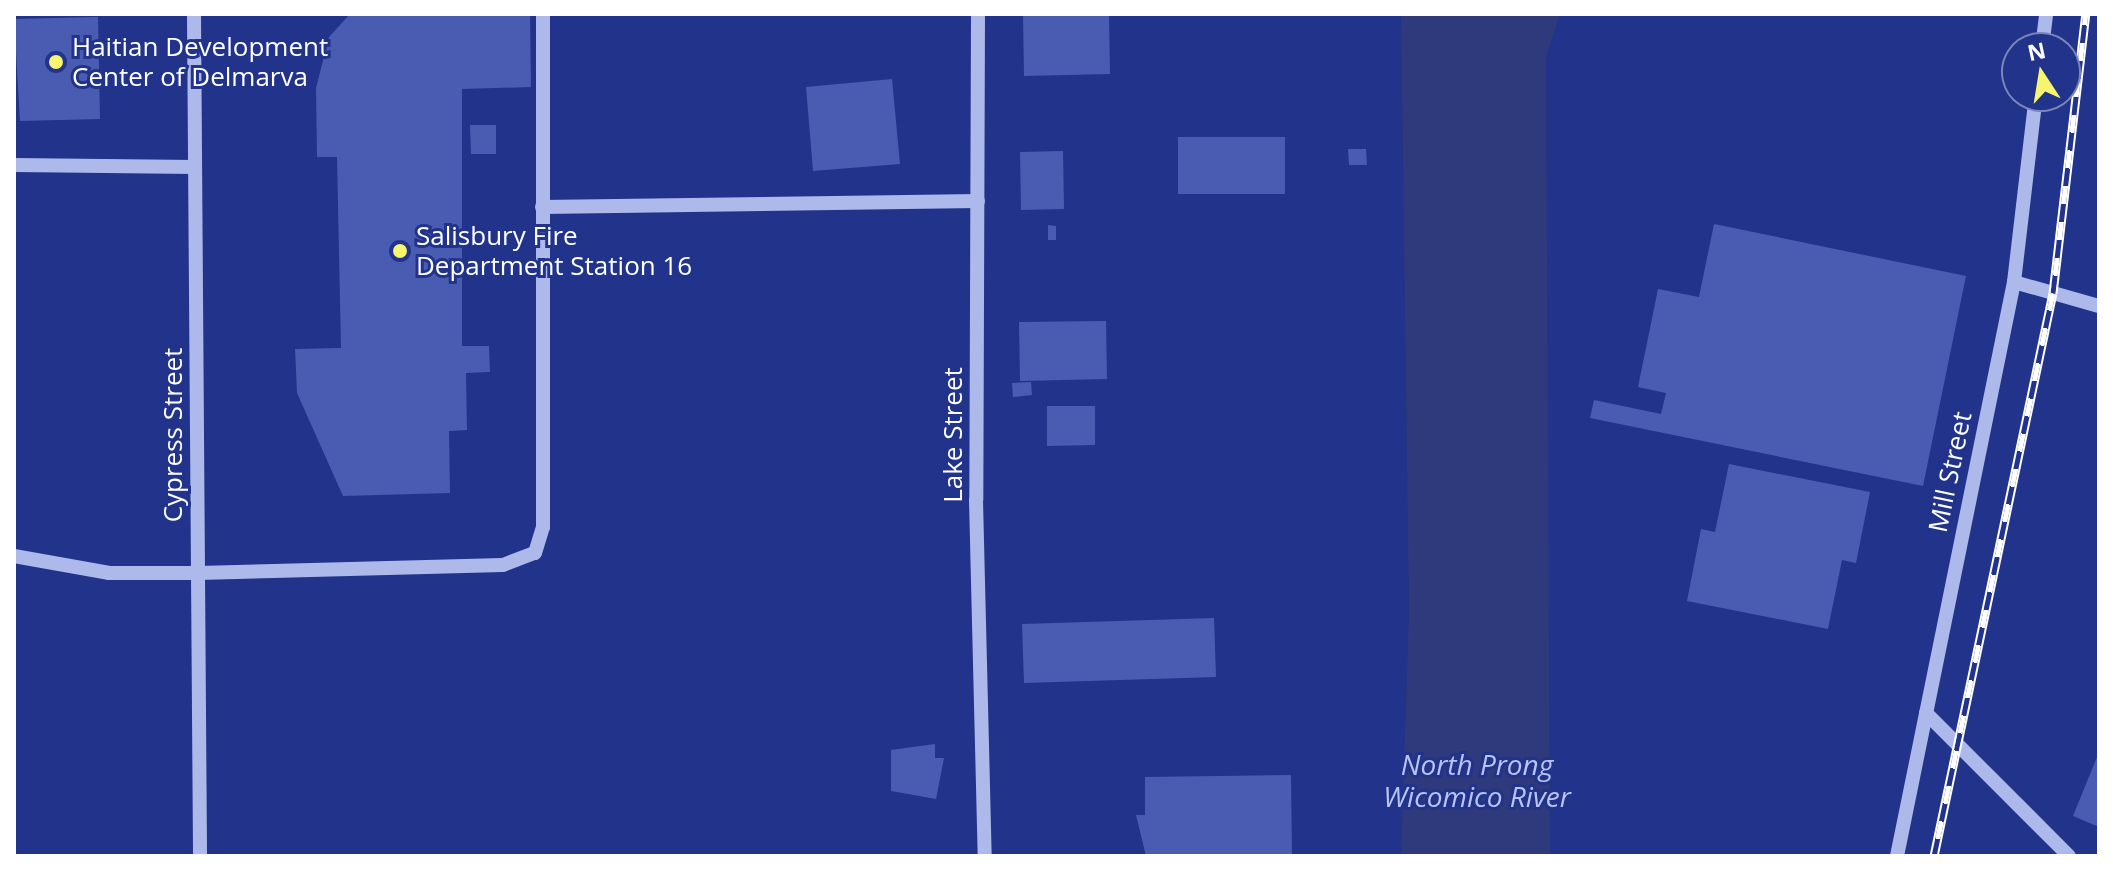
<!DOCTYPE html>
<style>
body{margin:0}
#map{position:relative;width:2113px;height:870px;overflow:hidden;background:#21338a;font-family:"Open Sans",sans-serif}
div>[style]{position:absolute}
.water>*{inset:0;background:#2e3a7c}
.building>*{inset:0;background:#4a5cb2}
.minor>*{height:14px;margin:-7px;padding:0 7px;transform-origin:7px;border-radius:7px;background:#adb9eb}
.rail>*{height:9px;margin-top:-4.5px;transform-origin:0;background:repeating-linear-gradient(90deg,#21338a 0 18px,#fff 0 36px);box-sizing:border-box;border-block:2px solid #fff}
.dots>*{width:22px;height:22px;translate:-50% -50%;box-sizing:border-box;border:4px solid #21338a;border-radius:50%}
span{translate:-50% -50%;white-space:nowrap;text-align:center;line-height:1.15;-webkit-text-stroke:6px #21338a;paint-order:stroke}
.poi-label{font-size:26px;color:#fff}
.left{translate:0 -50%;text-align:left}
.street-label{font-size:26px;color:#fff}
.water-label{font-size:28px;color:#b9c4f2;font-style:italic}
.frame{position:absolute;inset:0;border:16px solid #fff;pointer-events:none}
.north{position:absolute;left:2001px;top:32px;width:80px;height:80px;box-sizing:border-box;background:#21338a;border:2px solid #7a85b9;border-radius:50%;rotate:348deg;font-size:22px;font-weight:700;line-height:32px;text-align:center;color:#fff}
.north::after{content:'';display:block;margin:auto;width:28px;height:36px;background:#f7f46f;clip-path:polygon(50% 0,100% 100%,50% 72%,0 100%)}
</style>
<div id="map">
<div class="water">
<div style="clip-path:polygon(1401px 14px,1560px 14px,1546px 57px,1550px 856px,1401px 856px,1409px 611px)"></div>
</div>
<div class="building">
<div style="clip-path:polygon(350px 14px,530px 14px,531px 87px,462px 89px,462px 346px,489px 346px,490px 372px,466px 373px,467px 430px,449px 431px,450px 493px,343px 496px,297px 393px,295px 349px,341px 348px,337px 157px,317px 157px,316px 88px,329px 37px)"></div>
<div style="clip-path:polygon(1023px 14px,1109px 14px,1110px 74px,1024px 76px)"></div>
<div style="clip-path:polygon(98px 17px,100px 119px,20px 121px,14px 19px)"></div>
<div style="clip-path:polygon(892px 79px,900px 164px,813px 171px,806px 87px)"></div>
<div style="clip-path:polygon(470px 125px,496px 125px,496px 154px,471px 154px)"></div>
<div style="clip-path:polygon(1178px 137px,1285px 137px,1285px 194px,1178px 194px)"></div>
<div style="clip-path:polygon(1348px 149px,1366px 149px,1367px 165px,1349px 165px)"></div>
<div style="clip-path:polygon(1063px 151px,1064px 209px,1021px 210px,1020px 152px)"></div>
<div style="clip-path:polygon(1714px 224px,1966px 276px,1923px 486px,1590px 418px,1594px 400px,1661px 414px,1666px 393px,1638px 387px,1658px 289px,1699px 297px)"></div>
<div style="clip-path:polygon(1048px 225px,1056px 226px,1056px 240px,1048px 240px)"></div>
<div style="clip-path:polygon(1106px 321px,1107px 379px,1020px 381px,1019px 322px)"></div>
<div style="clip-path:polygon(1031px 382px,1032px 395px,1013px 397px,1012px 383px)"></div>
<div style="clip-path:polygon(1047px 406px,1095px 406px,1095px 445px,1047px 446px)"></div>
<div style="clip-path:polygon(1729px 464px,1870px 492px,1856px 563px,1842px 560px,1828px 629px,1687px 601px,1701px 529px,1715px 532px)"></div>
<div style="clip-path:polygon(1214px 618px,1216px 677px,1024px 683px,1022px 624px)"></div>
<div style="clip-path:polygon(935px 744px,935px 758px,944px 758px,936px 799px,891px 791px,891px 750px)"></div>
<div style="clip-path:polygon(2099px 752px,2099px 827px,2073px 816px)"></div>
<div style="clip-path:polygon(1291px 775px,1292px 856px,1146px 856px,1136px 815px,1145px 815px,1145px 777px)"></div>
</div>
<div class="minor">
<div style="left:194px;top:14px;width:842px;rotate:89.59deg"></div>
<div style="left:978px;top:14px;width:486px;rotate:90.2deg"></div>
<div style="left:976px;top:500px;width:356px;rotate:88.6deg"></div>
<div style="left:2042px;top:48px;width:34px;rotate:-83deg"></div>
<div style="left:14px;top:165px;width:181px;rotate:0.6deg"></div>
<div style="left:542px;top:207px;width:436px;rotate:-0.8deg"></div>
<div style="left:2014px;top:282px;width:88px;rotate:15.8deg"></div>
<div style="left:14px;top:556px;width:97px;rotate:10.1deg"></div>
<div style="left:109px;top:573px;width:89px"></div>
<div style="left:198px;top:573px;width:305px;rotate:-1.5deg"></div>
<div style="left:503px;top:565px;width:34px;rotate:-21deg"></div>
<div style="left:535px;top:553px;width:27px;rotate:-73deg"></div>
<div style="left:543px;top:527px;width:513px;rotate:-90deg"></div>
<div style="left:1926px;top:713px;width:202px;rotate:45deg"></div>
<div style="left:1897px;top:856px;width:586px;rotate:-78.48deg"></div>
<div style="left:2014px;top:282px;width:187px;rotate:-83.3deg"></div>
</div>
<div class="rail">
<div style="left:1934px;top:856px;width:575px;rotate:-78.07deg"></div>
<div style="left:2053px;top:293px;width:281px;rotate:-83.3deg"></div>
</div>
<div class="dots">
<div style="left:56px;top:62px;background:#f7f46f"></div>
<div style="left:400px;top:251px;background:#f7f46f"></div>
</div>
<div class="poi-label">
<span class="left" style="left:72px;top:62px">Haitian Development<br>Center of Delmarva</span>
<span class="left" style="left:416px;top:251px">Salisbury Fire<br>Department Station 16</span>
</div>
<div class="street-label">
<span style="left:173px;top:435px;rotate:-90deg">Cypress Street</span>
<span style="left:953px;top:435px;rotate:-90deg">Lake Street</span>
<span style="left:1950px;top:472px;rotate:-78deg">Mill Street</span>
</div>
<div class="water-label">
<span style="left:1477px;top:780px">North Prong<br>Wicomico River</span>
</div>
<div class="frame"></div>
<div class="north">N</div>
</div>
